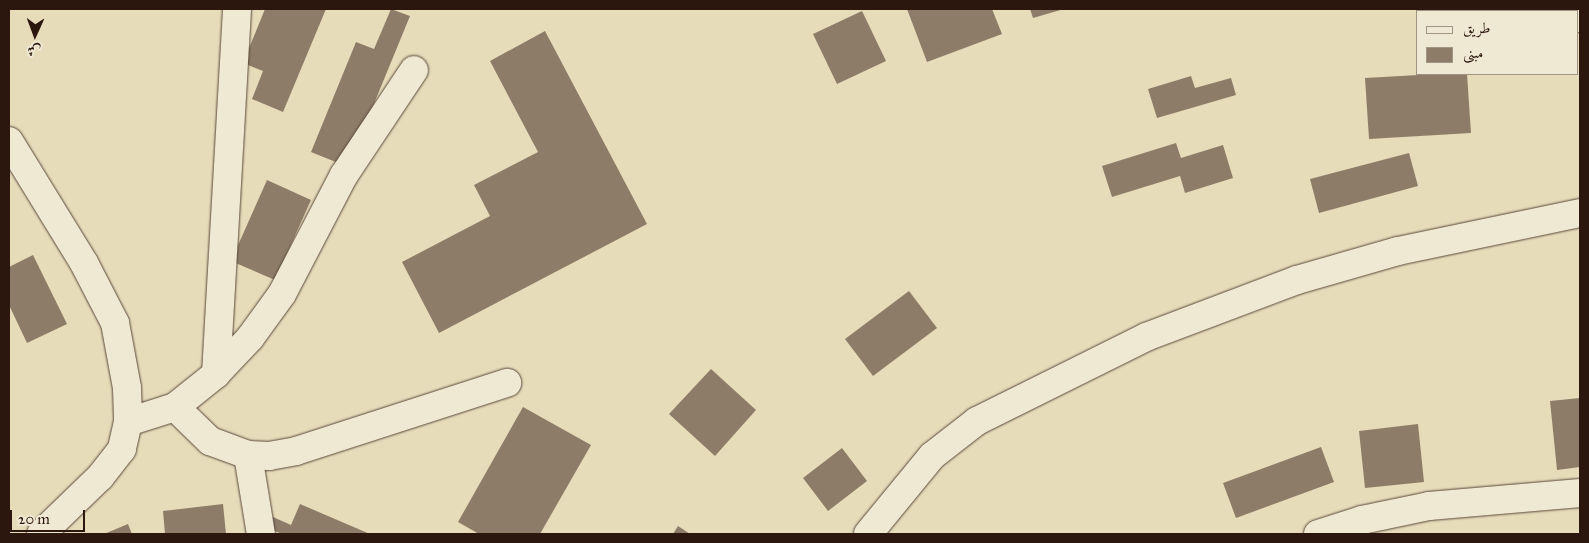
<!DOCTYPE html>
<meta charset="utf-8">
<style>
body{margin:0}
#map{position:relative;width:1589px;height:543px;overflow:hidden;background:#e6dcba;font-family:"IM FELL Great Primer",Amiri,serif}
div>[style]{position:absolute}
.building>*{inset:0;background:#8d7d68}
.roads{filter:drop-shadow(0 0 1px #5a483a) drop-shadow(0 0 1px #5a483a)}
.minor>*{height:28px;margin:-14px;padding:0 14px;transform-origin:14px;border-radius:14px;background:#efe8d2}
span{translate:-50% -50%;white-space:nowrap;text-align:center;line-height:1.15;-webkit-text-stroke:4.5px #efe8d2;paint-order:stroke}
.frame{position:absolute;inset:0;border:10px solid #2c170f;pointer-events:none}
.legend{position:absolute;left:1416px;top:10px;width:162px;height:65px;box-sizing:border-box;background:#efe8d2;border:1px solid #a19484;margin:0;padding:6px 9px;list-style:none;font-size:15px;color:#2c170f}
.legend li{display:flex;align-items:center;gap:10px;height:25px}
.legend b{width:25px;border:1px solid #a19484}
.north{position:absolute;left:10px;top:10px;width:50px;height:50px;-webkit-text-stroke:4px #efe8d2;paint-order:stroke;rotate:182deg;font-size:14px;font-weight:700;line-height:20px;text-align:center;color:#2c170f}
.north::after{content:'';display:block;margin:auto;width:18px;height:22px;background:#2c170f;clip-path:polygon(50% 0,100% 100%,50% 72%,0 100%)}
.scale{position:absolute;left:10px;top:510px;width:75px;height:22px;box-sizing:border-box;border:2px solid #2c170f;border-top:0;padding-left:6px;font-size:15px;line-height:18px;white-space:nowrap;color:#2c170f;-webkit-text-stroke:4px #efe8d2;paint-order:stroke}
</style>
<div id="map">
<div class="building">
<div style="clip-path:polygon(265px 9px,326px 9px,283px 112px,252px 99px,263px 71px,243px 63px)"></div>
<div style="clip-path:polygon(391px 9px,410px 16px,348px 167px,311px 152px,356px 42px,374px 49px)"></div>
<div style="clip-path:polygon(907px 9px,992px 9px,1002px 34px,927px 62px)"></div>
<div style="clip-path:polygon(1030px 9px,1064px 9px,1033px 18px)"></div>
<div style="clip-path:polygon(1426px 9px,1492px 9px,1487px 11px)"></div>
<div style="clip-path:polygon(862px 11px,886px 61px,837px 84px,813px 34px)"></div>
<div style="clip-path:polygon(545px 31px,647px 224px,439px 333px,402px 262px,490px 216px,474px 185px,538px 152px,490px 61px)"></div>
<div style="clip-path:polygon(1436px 74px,1467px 74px,1471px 133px,1369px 139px,1365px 78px)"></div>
<div style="clip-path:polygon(1191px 76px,1195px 88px,1231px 78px,1236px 95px,1157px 118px,1148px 89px)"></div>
<div style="clip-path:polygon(1176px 143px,1181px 158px,1223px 145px,1233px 178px,1185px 193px,1180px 176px,1112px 197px,1102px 166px)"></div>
<div style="clip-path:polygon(1409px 153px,1418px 186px,1319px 213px,1310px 179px)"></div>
<div style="clip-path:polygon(267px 180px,311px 200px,275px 280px,231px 261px)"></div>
<div style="clip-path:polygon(33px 255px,67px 324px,27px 343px,9px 305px,9px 267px)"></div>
<div style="clip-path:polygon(909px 291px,937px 328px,873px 376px,845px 339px)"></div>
<div style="clip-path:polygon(711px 369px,756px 410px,715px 456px,669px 414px)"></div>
<div style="clip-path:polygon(1580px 398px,1580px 467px,1557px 470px,1550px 401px)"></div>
<div style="clip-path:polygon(523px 407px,591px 445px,540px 534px,479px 534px,458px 522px)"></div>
<div style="clip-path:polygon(1418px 424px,1424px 482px,1365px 488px,1359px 431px)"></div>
<div style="clip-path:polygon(1321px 447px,1334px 482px,1236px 518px,1223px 483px)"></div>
<div style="clip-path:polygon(842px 448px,867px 481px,828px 511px,803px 478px)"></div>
<div style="clip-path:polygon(223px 504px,226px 534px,165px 534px,163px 511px)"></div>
<div style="clip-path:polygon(300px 504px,370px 534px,282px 534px,268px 528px,273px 517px,291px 525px)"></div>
<div style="clip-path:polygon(128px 524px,132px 534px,104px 534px)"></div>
<div style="clip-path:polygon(678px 526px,690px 534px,673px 534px)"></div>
</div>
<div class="roads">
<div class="minor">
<div style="left:1543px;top:9px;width:2px;rotate:63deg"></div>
<div style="left:1578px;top:18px;width:2px"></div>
<div style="left:9px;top:141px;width:143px;rotate:58.4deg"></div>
<div style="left:84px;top:263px;width:68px;rotate:62.7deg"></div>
<div style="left:115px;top:323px;width:66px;rotate:79.5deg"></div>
<div style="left:127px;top:388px;width:34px;rotate:88deg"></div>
<div style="left:128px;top:422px;width:28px;rotate:103deg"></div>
<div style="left:122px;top:449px;width:36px;rotate:128deg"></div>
<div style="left:100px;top:477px;width:82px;rotate:136deg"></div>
<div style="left:216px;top:374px;width:366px;rotate:-86.7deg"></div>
<div style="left:175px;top:407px;width:49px;rotate:44.2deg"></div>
<div style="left:210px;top:441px;width:40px;rotate:20.2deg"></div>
<div style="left:248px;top:455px;width:21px;rotate:3deg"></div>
<div style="left:269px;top:456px;width:27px;rotate:-10deg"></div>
<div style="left:296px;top:451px;width:222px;rotate:-17.9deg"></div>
<div style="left:128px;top:422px;width:49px;rotate:-17.7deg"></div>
<div style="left:175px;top:407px;width:53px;rotate:-38.8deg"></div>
<div style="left:216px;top:374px;width:50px;rotate:-46.6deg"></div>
<div style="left:250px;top:338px;width:54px;rotate:-54deg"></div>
<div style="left:282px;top:294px;width:134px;rotate:-62.5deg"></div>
<div style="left:344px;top:175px;width:126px;rotate:-56.3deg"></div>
<div style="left:248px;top:455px;width:80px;rotate:80.7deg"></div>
<div style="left:868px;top:534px;width:101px;rotate:-50.6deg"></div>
<div style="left:932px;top:456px;width:57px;rotate:-37.9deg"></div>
<div style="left:977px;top:421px;width:189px;rotate:-26.4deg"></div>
<div style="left:1146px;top:337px;width:161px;rotate:-20.7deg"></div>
<div style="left:1297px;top:280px;width:105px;rotate:-16deg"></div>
<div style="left:1398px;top:251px;width:186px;rotate:-11.8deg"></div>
<div style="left:1318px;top:534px;width:46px;rotate:-17.7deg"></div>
<div style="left:1362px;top:520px;width:68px;rotate:-11.8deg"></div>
<div style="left:1429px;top:506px;width:152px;rotate:-4.9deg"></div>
</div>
</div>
<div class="frame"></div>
<ul class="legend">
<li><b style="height:6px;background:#efe8d2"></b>طريق</li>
<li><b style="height:14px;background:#8d7d68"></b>مبنى</li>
</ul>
<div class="north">ش</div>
<div class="scale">20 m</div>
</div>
